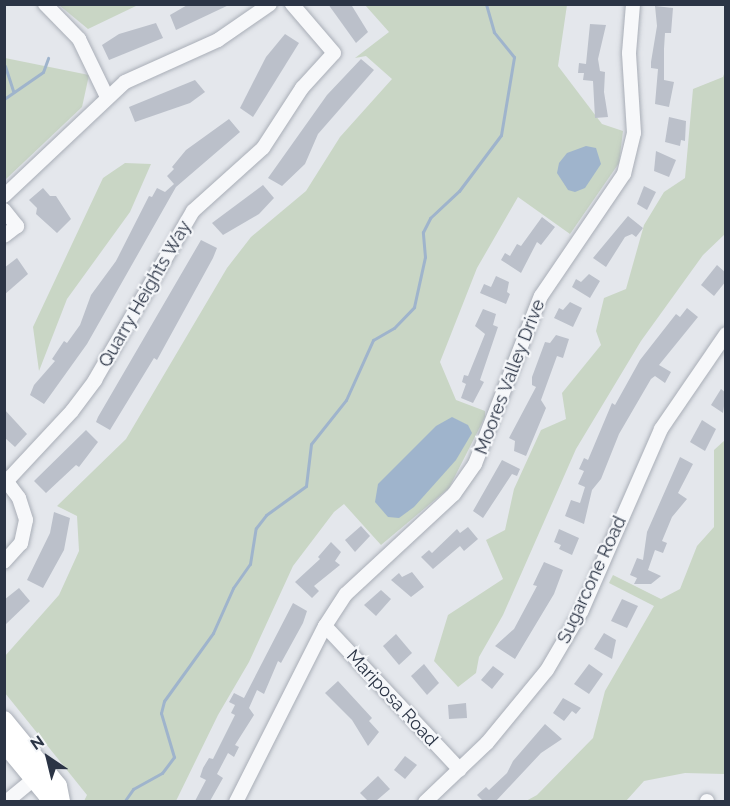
<!DOCTYPE html>
<style>
body{margin:0}
#map{position:relative;width:730px;height:806px;overflow:hidden;background:#e4e7ec;font-family:Raleway,sans-serif}
div>[style]{position:absolute}
.green>*{inset:0;background:#c9d6c5}
.water>*{inset:0;background:#9fb4cc}
.stream>*{height:3px;margin:-1.5px;padding:0 1.5px;transform-origin:1.5px;border-radius:1.5px;background:#9fb4cc}
.building>*{inset:0;background:#bbc0ca}
.roads{filter:drop-shadow(0 0 2px #a9aeb7) drop-shadow(0 0 2px #a9aeb7)}
.minor>*{height:14px;margin:-7px;padding:0 7px;transform-origin:7px;border-radius:7px;background:#f7f8fa}
.major>*{height:18px;margin:-9px;padding:0 9px;transform-origin:9px;border-radius:9px;background:#fff}
span{translate:-50% -50%;white-space:nowrap;text-align:center;line-height:1.15;-webkit-text-stroke:4.5px #f4f6f9;paint-order:stroke}
.street-label{font-size:18px;color:#2b3445}
.frame{position:absolute;inset:0;border:6px solid #2b3445;pointer-events:none}
.north{position:absolute;left:18px;top:728px;width:60px;height:60px;-webkit-text-stroke:4px #f4f6f9;paint-order:stroke;rotate:325deg;font-size:16px;font-weight:700;line-height:24px;text-align:center;color:#2b3445}
.north::after{content:'';display:block;margin:auto;width:21px;height:27px;background:#2b3445;clip-path:polygon(50% 0,100% 100%,50% 72%,0 100%)}
</style>
<div id="map">
<div class="green">
<div style="clip-path:polygon(59px 5px,138px 5px,88px 29px)"></div>
<div style="clip-path:polygon(365px 5px,567px 5px,558px 66px,602px 124px,623px 131px,619px 163px,570px 234px,518px 197px,477px 268px,440px 362px,456px 400px,485px 411px,485px 417px,449px 488px,381px 545px,344px 504px,334px 512px,293px 566px,249px 662px,218px 715px,176px 801px,84px 801px,87px 795px,5px 693px,5px 656px,59px 595px,79px 551px,77px 516px,57px 506px,126px 439px,227px 268px,251px 237px,306px 191px,340px 137px,392px 79px,366px 56px,355px 58px,389px 32px)"></div>
<div style="clip-path:polygon(5px 58px,89px 75px,82px 107px,5px 180px)"></div>
<div style="clip-path:polygon(725px 71px,725px 234px,703px 255px,641px 341px,576px 449px,503px 615px,479px 657px,476px 673px,458px 687px,434px 661px,448px 615px,503px 579px,486px 540px,505px 530px,514px 489px,541px 430px,566px 419px,562px 393px,601px 345px,596px 331px,604px 298px,626px 289px,644px 225px,664px 192px,685px 178px,693px 89px,723px 77px)"></div>
<div style="clip-path:polygon(125px 163px,151px 164px,130px 212px,67px 299px,39px 371px,33px 327px,103px 178px)"></div>
<div style="clip-path:polygon(725px 440px,725px 779px,724px 774px,685px 773px,644px 781px,626px 801px,526px 801px,537px 795px,593px 738px,605px 691px,654px 606px,609px 583px,613px 575px,661px 599px,680px 589px,697px 546px,714px 527px,714px 450px)"></div>
</div>
<div class="water">
<div style="clip-path:polygon(586px 146px,596px 148px,601px 164px,585px 188px,575px 192px,568px 190px,557px 173px,559px 163px,567px 153px)"></div>
<div style="clip-path:polygon(452px 417px,468px 425px,472px 433px,456px 460px,414px 507px,399px 518px,388px 517px,375px 502px,378px 484px,436px 426px)"></div>
</div>
<div class="stream">
<div style="left:5px;top:66px;width:26px;rotate:72deg"></div>
<div style="left:4px;top:99px;width:47px;rotate:-34.7deg"></div>
<div style="left:43px;top:72px;width:15px;rotate:-70deg"></div>
<div style="left:124px;top:802px;width:16px;rotate:-55deg"></div>
<div style="left:133px;top:789px;width:33px;rotate:-29deg"></div>
<div style="left:162px;top:773px;width:20px;rotate:-53deg"></div>
<div style="left:174px;top:757px;width:46px;rotate:-106.5deg"></div>
<div style="left:161px;top:713px;width:12px;rotate:-76deg"></div>
<div style="left:164px;top:701px;width:84px;rotate:-54.2deg"></div>
<div style="left:213px;top:633px;width:49px;rotate:-66deg"></div>
<div style="left:233px;top:588px;width:29px;rotate:-55deg"></div>
<div style="left:250px;top:564px;width:36px;rotate:-81deg"></div>
<div style="left:256px;top:528px;width:16px;rotate:-52deg"></div>
<div style="left:266px;top:515px;width:49px;rotate:-35.9deg"></div>
<div style="left:306px;top:486px;width:42px;rotate:-83.2deg"></div>
<div style="left:311px;top:444px;width:56px;rotate:-51.5deg"></div>
<div style="left:346px;top:400px;width:66px;rotate:-65.8deg"></div>
<div style="left:373px;top:340px;width:24px;rotate:-30deg"></div>
<div style="left:394px;top:328px;width:29px;rotate:-46deg"></div>
<div style="left:414px;top:307px;width:51px;rotate:-77.6deg"></div>
<div style="left:425px;top:257px;width:25px;rotate:-95deg"></div>
<div style="left:423px;top:232px;width:16px;rotate:-63deg"></div>
<div style="left:430px;top:218px;width:40px;rotate:-43deg"></div>
<div style="left:459px;top:191px;width:70px;rotate:-53.1deg"></div>
<div style="left:501px;top:135px;width:79px;rotate:-80.5deg"></div>
<div style="left:514px;top:57px;width:32px;rotate:-129deg"></div>
<div style="left:494px;top:32px;width:29px;rotate:-106deg"></div>
</div>
<div class="building">
<div style="clip-path:polygon(189px 4px,231px 4px,176px 30px,170px 15px)"></div>
<div style="clip-path:polygon(328px 4px,352px 6px,368px 32px,356px 43px)"></div>
<div style="clip-path:polygon(655px 6px,673px 8px,671px 33px,665px 33px,664px 49px,664px 80px,674px 82px,669px 107px,655px 104px,658px 69px,651px 68px,651px 62px,657px 26px)"></div>
<div style="clip-path:polygon(156px 23px,163px 38px,109px 60px,102px 45px,119px 34px)"></div>
<div style="clip-path:polygon(590px 24px,606px 25px,598px 59px,600px 71px,605px 72px,604px 92px,608px 117px,595px 118px,593px 81px,583px 80px,584px 73px,578px 73px,579px 63px,586px 64px)"></div>
<div style="clip-path:polygon(285px 34px,299px 43px,253px 117px,240px 108px,266px 57px)"></div>
<div style="clip-path:polygon(361px 59px,374px 70px,318px 134px,305px 164px,282px 186px,268px 178px,327px 95px)"></div>
<div style="clip-path:polygon(195px 80px,205px 92px,190px 103px,135px 122px,129px 107px)"></div>
<div style="clip-path:polygon(669px 117px,686px 121px,685px 141px,681px 140px,680px 146px,665px 142px)"></div>
<div style="clip-path:polygon(229px 119px,240px 132px,176px 187px,87px 344px,44px 404px,30px 395px,34px 385px,55px 361px,52px 359px,64px 341px,67px 343px,80px 325px,91px 295px,116px 261px,149px 196px,152px 197px,157px 188px,165px 192px,174px 184px,167px 176px,174px 169px,172px 167px,186px 150px)"></div>
<div style="clip-path:polygon(656px 151px,676px 160px,669px 177px,654px 171px)"></div>
<div style="clip-path:polygon(263px 185px,274px 198px,259px 214px,223px 235px,212px 223px)"></div>
<div style="clip-path:polygon(644px 186px,656px 192px,647px 210px,637px 204px)"></div>
<div style="clip-path:polygon(43px 188px,50px 196px,56px 196px,71px 219px,57px 233px,36px 214px,37px 208px,29px 200px)"></div>
<div style="clip-path:polygon(628px 216px,643px 228px,636px 237px,632px 234px,625px 237px,606px 267px,593px 258px)"></div>
<div style="clip-path:polygon(542px 217px,555px 227px,541px 245px,537px 242px,521px 273px,501px 260px,505px 253px,510px 256px,517px 244px,521px 246px)"></div>
<div style="clip-path:polygon(201px 240px,217px 248px,213px 258px,157px 360px,154px 358px,110px 430px,96px 422px,98px 417px)"></div>
<div style="clip-path:polygon(17px 258px,28px 274px,4px 295px,4px 268px)"></div>
<div style="clip-path:polygon(717px 265px,726px 273px,726px 281px,714px 296px,701px 285px)"></div>
<div style="clip-path:polygon(589px 274px,600px 281px,590px 298px,572px 287px,576px 279px,581px 282px)"></div>
<div style="clip-path:polygon(496px 276px,509px 282px,507px 292px,510px 294px,506px 304px,480px 293px,484px 284px,491px 287px)"></div>
<div style="clip-path:polygon(570px 302px,582px 308px,573px 327px,554px 318px,559px 308px,563px 310px)"></div>
<div style="clip-path:polygon(687px 308px,698px 317px,659px 365px,671px 372px,665px 383px,655px 376px,651px 379px,619px 434px,601px 479px,592px 490px,584px 524px,565px 516px,571px 500px,580px 503px,585px 487px,578px 484px,584px 471px,579px 469px,584px 458px,588px 460px,612px 403px,615px 405px,640px 360px,676px 314px,680px 317px)"></div>
<div style="clip-path:polygon(483px 309px,496px 314px,493px 325px,498px 327px,480px 380px,484px 382px,473px 403px,461px 398px,466px 384px,462px 382px,464px 375px,468px 376px,485px 334px,475px 326px)"></div>
<div style="clip-path:polygon(556px 335px,569px 339px,563px 358px,557px 356px,541px 400px,546px 408px,526px 456px,514px 451px,515px 441px,509px 438px,536px 387px,532px 385px,532px 377px,545px 342px,550px 343px)"></div>
<div style="clip-path:polygon(721px 389px,726px 393px,723px 413px,711px 405px)"></div>
<div style="clip-path:polygon(4px 409px,27px 434px,15px 447px,4px 437px)"></div>
<div style="clip-path:polygon(702px 420px,716px 429px,705px 451px,690px 442px)"></div>
<div style="clip-path:polygon(86px 430px,98px 442px,79px 467px,76px 465px,46px 493px,34px 481px)"></div>
<div style="clip-path:polygon(680px 457px,693px 464px,678px 493px,687px 499px,672px 517px,662px 541px,667px 543px,663px 553px,655px 550px,648px 570px,661px 576px,651px 584px,634px 584px,637px 578px,630px 575px,637px 558px,643px 560px,647px 532px)"></div>
<div style="clip-path:polygon(502px 460px,520px 469px,517px 476px,512px 474px,483px 518px,473px 511px)"></div>
<div style="clip-path:polygon(54px 512px,70px 518px,64px 550px,43px 588px,27px 580px,50px 533px)"></div>
<div style="clip-path:polygon(361px 526px,370px 536px,355px 552px,345px 540px)"></div>
<div style="clip-path:polygon(468px 527px,478px 539px,464px 551px,460px 546px,433px 569px,421px 557px,429px 550px,432px 553px,457px 529px,460px 533px)"></div>
<div style="clip-path:polygon(559px 529px,579px 538px,572px 555px,559px 549px,561px 545px,554px 542px)"></div>
<div style="clip-path:polygon(331px 542px,341px 552px,335px 561px,340px 565px,314px 586px,319px 591px,312px 598px,295px 582px,320px 559px,318px 557px)"></div>
<div style="clip-path:polygon(544px 562px,563px 570px,554px 594px,515px 659px,495px 646px,514px 629px,537px 586px,533px 585px)"></div>
<div style="clip-path:polygon(412px 572px,424px 587px,411px 597px,391px 580px,399px 573px,402px 577px)"></div>
<div style="clip-path:polygon(19px 588px,30px 601px,4px 626px,4px 600px)"></div>
<div style="clip-path:polygon(381px 590px,391px 599px,376px 616px,364px 605px)"></div>
<div style="clip-path:polygon(622px 599px,638px 606px,627px 628px,611px 621px)"></div>
<div style="clip-path:polygon(293px 603px,307px 611px,303px 623px,281px 663px,278px 661px,264px 694px,257px 690px,249px 708px,254px 715px,235px 745px,239px 747px,234px 757px,228px 753px,217px 774px,223px 778px,210px 801px,195px 801px,206px 780px,200px 777px,203px 768px,209px 758px,213px 759px,235px 715px,231px 713px,235px 705px,229px 702px,234px 693px,244px 698px)"></div>
<div style="clip-path:polygon(604px 633px,616px 640px,612px 659px,594px 649px)"></div>
<div style="clip-path:polygon(396px 634px,412px 653px,399px 665px,383px 646px)"></div>
<div style="clip-path:polygon(424px 664px,439px 683px,427px 695px,411px 676px)"></div>
<div style="clip-path:polygon(589px 664px,603px 674px,589px 694px,574px 684px)"></div>
<div style="clip-path:polygon(493px 666px,504px 674px,492px 689px,481px 680px)"></div>
<div style="clip-path:polygon(338px 681px,372px 718px,369px 721px,379px 732px,368px 746px,352px 720px,325px 693px)"></div>
<div style="clip-path:polygon(563px 698px,581px 708px,576px 714px,572px 711px,564px 721px,553px 713px)"></div>
<div style="clip-path:polygon(466px 703px,467px 718px,449px 719px,448px 705px)"></div>
<div style="clip-path:polygon(545px 724px,562px 739px,541px 753px,496px 801px,483px 801px,477px 795px,486px 787px,489px 790px,507px 773px,513px 761px)"></div>
<div style="clip-path:polygon(405px 756px,417px 765px,405px 779px,394px 770px)"></div>
<div style="clip-path:polygon(378px 776px,390px 789px,376px 801px,368px 801px,360px 793px)"></div>
</div>
<div class="roads">
<div class="minor">
<div style="left:45px;top:4px;width:49px;rotate:45.8deg"></div>
<div style="left:79px;top:39px;width:64px;rotate:64.2deg"></div>
<div style="left:4px;top:196px;width:166px;rotate:-43.3deg"></div>
<div style="left:125px;top:82px;width:102px;rotate:-24.3deg"></div>
<div style="left:218px;top:40px;width:63px;rotate:-34.7deg"></div>
<div style="left:4px;top:210px;width:21px;rotate:51deg"></div>
<div style="left:17px;top:226px;width:16px;rotate:142deg"></div>
<div style="left:4px;top:478px;width:25px;rotate:53deg"></div>
<div style="left:19px;top:498px;width:23px;rotate:72deg"></div>
<div style="left:26px;top:520px;width:24px;rotate:102deg"></div>
<div style="left:21px;top:543px;width:25px;rotate:132deg"></div>
<div style="left:4px;top:484px;width:100px;rotate:-47deg"></div>
<div style="left:72px;top:411px;width:39px;rotate:-53deg"></div>
<div style="left:95px;top:380px;width:195px;rotate:-59.9deg"></div>
<div style="left:193px;top:211px;width:94px;rotate:-42deg"></div>
<div style="left:263px;top:148px;width:72px;rotate:-57deg"></div>
<div style="left:302px;top:88px;width:47px;rotate:-47.6deg"></div>
<div style="left:334px;top:53px;width:65px;rotate:-130.6deg"></div>
<div style="left:325px;top:626px;width:197px;rotate:46.8deg"></div>
<div style="left:707px;top:801px;width:1px;rotate:90deg"></div>
<div style="left:6px;top:802px;width:45px;rotate:-39.6deg"></div>
<div style="left:236px;top:802px;width:197px;rotate:-63.2deg"></div>
<div style="left:325px;top:626px;width:38px;rotate:-57deg"></div>
<div style="left:346px;top:594px;width:147px;rotate:-42.8deg"></div>
<div style="left:454px;top:494px;width:37px;rotate:-55deg"></div>
<div style="left:475px;top:464px;width:180px;rotate:-68.6deg"></div>
<div style="left:541px;top:296px;width:148px;rotate:-55.8deg"></div>
<div style="left:624px;top:174px;width:42px;rotate:-76.3deg"></div>
<div style="left:634px;top:133px;width:80px;rotate:-93.6deg"></div>
<div style="left:629px;top:53px;width:49px;rotate:-85.3deg"></div>
<div style="left:425px;top:802px;width:86px;rotate:-43.6deg"></div>
<div style="left:487px;top:743px;width:94px;rotate:-50.6deg"></div>
<div style="left:547px;top:670px;width:69px;rotate:-59.7deg"></div>
<div style="left:582px;top:610px;width:197px;rotate:-66.4deg"></div>
<div style="left:661px;top:429px;width:115px;rotate:-55.6deg"></div>
</div>
<div class="major">
<div style="left:4px;top:720px;width:85px;rotate:50.7deg"></div>
<div style="left:58px;top:786px;width:16px;rotate:79deg"></div>
<div style="left:4px;top:743px;width:67px;rotate:50.4deg"></div>
<div style="left:47px;top:795px;width:14px;rotate:21deg"></div>
</div>
</div>
<div class="street-label">
<span style="left:145px;top:294px;rotate:-60deg">Quarry Heights Way</span>
<span style="left:510px;top:377px;rotate:-69deg">Moores Valley Drive</span>
<span style="left:592px;top:580px;rotate:-65deg">Sugarcone Road</span>
<span style="left:392px;top:698px;rotate:47deg">Mariposa Road</span>
</div>
<div class="frame"></div>
<div class="north">N</div>
</div>
